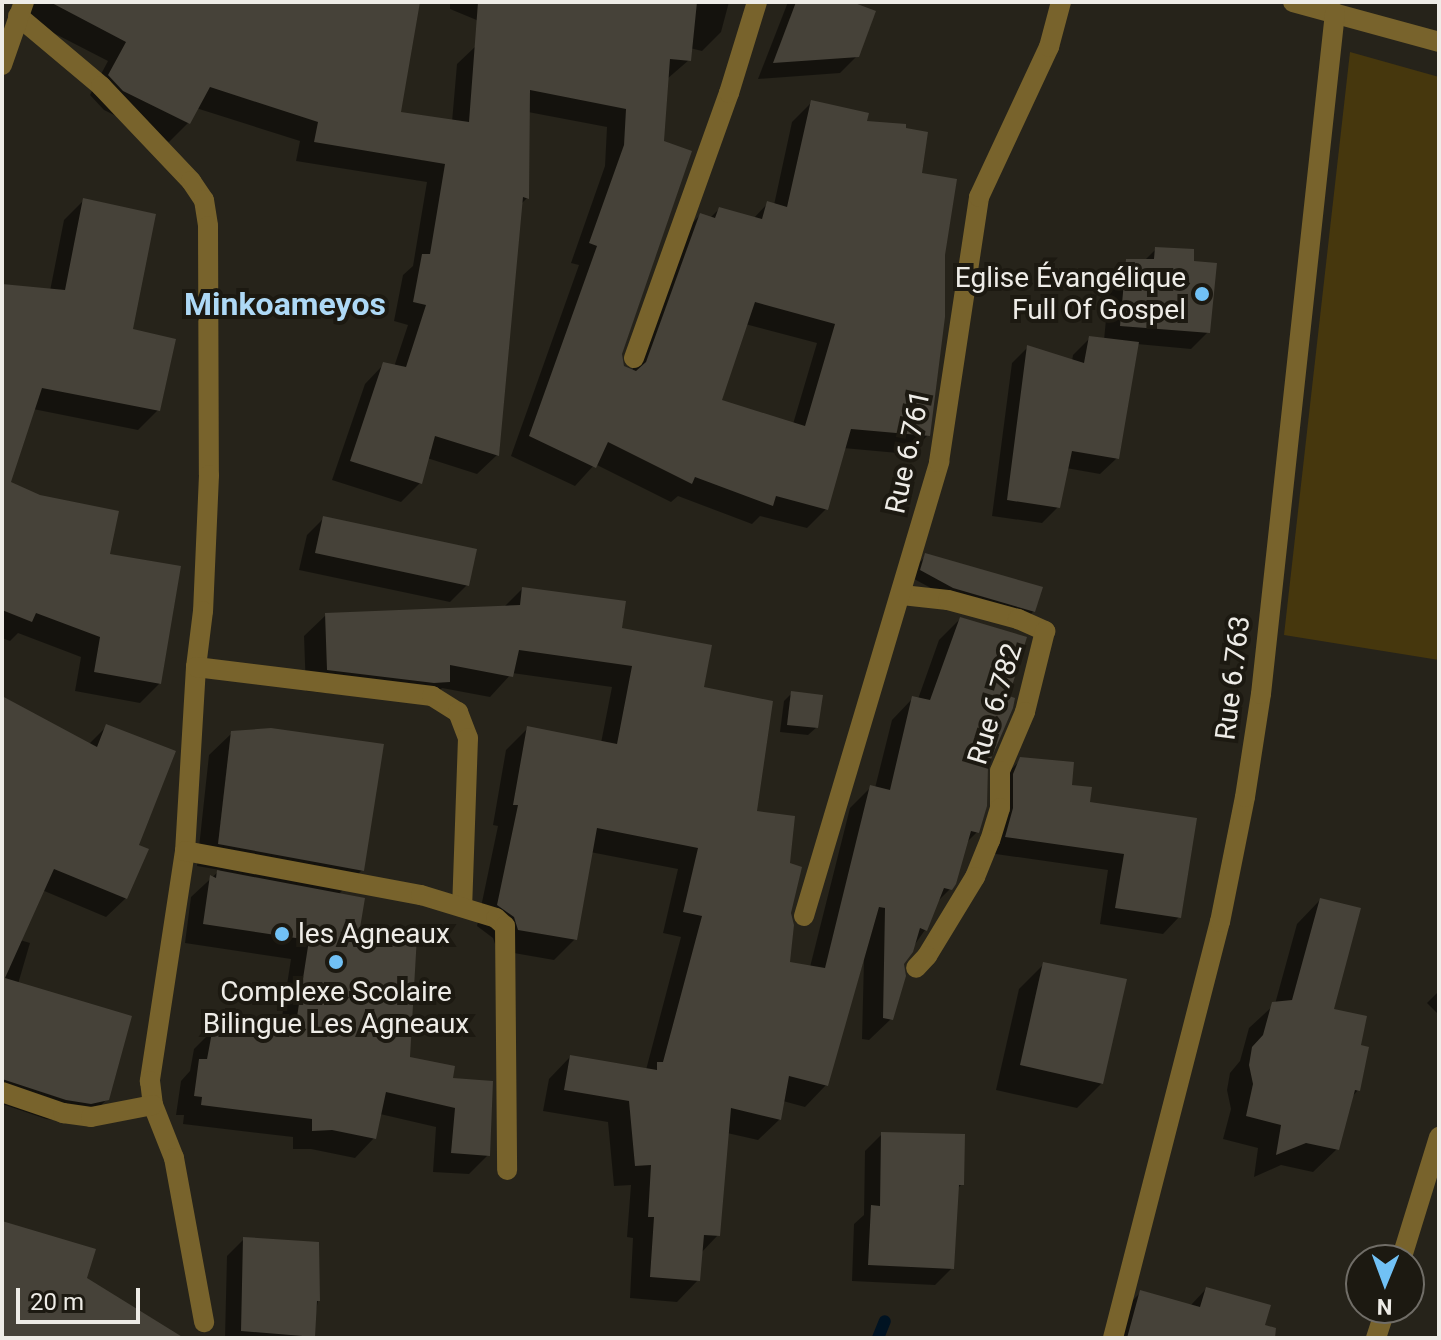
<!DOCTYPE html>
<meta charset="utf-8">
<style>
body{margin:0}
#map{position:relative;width:1441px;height:1340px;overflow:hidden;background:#26231a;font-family:Roboto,sans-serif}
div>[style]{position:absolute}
.green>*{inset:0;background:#46370d}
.shadow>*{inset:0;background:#0007}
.stream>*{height:12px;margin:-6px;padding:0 6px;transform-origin:6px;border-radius:6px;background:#001322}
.building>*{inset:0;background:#464239}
.street>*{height:20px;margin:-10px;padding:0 10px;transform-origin:10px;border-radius:10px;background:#78632c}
.dots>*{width:22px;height:22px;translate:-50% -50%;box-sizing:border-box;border:4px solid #1c1911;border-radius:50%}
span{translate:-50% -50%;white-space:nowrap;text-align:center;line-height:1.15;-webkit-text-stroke:8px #1c1911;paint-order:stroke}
.poi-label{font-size:28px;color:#eeece7}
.right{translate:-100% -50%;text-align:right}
.left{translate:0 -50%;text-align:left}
.street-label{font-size:28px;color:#eeece7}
.quarter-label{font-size:32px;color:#aed9f6;font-weight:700}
.frame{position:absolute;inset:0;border:4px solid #eeece7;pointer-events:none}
.north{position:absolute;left:1345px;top:1244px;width:80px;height:80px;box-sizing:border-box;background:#1c1911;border:2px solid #706d67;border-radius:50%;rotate:181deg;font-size:22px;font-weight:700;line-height:32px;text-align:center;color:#eeece7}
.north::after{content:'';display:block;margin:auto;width:28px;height:36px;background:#71c1f5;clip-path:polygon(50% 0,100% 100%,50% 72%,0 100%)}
.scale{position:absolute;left:16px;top:1288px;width:124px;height:36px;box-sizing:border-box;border:4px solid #eeece7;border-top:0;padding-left:10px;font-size:24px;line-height:28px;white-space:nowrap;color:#eeece7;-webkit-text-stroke:6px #1c1911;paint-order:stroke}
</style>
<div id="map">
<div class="green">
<div style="clip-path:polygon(1350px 52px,1439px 77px,1439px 660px,1284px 635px)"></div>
</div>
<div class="shadow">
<div style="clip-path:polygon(evenodd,9px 2px,339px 2px,398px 114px,452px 122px,457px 64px,477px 45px,508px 33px,450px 9px,450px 2px,729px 2px,721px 32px,702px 51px,690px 48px,689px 60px,667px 79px,619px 362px,631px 374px,681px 235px,700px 215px,710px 218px,719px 209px,753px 219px,768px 203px,774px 205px,792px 122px,812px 102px,865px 123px,919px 175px,943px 255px,928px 435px,909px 454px,843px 448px,826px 509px,807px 528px,760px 516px,752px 524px,678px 496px,671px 502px,595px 464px,575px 486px,511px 456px,579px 265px,571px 263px,605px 166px,607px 127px,528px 112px,527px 198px,520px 205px,497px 455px,477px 474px,427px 458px,420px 483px,401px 502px,332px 480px,365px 384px,384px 364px,394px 367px,408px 325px,394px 321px,403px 275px,413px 266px,427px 182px,296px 161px,300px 141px,196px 108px,188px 123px,169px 142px,104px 110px,90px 95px,108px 61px,36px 24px,37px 20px,9px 2px,745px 324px,817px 343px,793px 424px,720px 401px,745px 324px)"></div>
<div style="clip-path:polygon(788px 2px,847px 2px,858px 55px,840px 73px,758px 79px)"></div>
<div style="clip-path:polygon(84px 200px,158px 410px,138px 430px,33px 409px,9px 483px,107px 555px,160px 683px,140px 703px,75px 691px,81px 657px,18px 633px,10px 641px,2px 638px,2px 286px,50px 291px,64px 220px)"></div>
<div style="clip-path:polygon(1156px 249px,1192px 263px,1208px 332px,1191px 349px,1137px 344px,1117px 458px,1100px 474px,1066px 468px,1058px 507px,1042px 523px,992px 516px,1012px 363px,1028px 347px,1072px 361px,1073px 355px,1090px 338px,1104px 340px,1110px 278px,1127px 261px,1144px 261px)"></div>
<div style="clip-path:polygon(324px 518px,467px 585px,450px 602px,299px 570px,307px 535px)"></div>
<div style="clip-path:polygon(926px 556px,1034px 611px,1025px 619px,944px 595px,914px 579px,918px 564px)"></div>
<div style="clip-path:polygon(522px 589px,619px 629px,702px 689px,754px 813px,788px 865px,788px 963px,810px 967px,850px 808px,871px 787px,875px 788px,892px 720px,913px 698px,918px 699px,939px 640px,960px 619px,986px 766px,977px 832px,965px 844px,950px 889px,935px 904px,925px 930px,901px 964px,891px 1019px,869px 1040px,862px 1039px,864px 959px,826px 1085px,805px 1107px,783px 1101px,780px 1119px,758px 1140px,727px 1133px,718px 1235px,701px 1253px,698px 1280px,677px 1302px,630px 1298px,633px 1238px,627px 1237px,631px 1185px,614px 1186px,608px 1122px,543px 1111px,549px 1079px,570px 1057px,646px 1070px,681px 937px,663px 933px,678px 869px,590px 852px,575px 939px,554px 960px,497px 950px,493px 938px,477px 926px,498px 826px,493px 825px,506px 750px,527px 729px,601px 743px,612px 687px,512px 673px,490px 697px,442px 688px,427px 703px,306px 691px,304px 636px,326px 615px,503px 608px)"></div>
<div style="clip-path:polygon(792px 693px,817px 727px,808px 735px,780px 732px,784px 701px)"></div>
<div style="clip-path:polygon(2px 699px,88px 745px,107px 726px,137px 846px,126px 898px,106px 917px,42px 890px,20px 940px,30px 943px,18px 984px,107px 1099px,88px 1119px,70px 1122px,46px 1119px,2px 1104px)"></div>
<div style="clip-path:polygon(232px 733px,362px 870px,338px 895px,358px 930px,408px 1059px,451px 1079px,488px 1155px,469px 1174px,433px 1172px,436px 1127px,380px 1114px,374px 1138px,355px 1158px,311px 1149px,293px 1149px,293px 1137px,183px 1124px,184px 1115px,176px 1115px,181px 1081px,190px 1071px,194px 1049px,214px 1029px,279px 1036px,291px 959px,185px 943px,191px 897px,220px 870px,197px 866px,209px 755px)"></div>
<div style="clip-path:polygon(1021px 760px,1070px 787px,1087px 803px,1179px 917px,1163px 934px,1100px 924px,1108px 870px,989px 853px,1004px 776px)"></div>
<div style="clip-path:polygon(1320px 900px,1332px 1011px,1359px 1046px,1358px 1090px,1351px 1098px,1337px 1149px,1313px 1172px,1281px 1165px,1254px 1177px,1258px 1148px,1223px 1139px,1231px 1109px,1227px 1090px,1230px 1073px,1240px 1061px,1249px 1028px,1275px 1004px,1297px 924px)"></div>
<div style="clip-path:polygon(1044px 964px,1102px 1083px,1077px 1108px,996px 1090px,1019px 989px)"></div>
<div style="clip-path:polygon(1439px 991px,1439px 1015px,1427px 1003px)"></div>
<div style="clip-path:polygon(882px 1134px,962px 1184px,957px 1189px,952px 1268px,935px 1285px,852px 1281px,854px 1224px,864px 1215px,865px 1151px)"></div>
<div style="clip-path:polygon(244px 1239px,318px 1301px,310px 1338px,225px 1338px,227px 1256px)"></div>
<div style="clip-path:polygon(1206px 1289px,1261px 1333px,1280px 1338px,1116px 1338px,1125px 1308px,1141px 1292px,1190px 1306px)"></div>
</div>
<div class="stream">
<div style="left:878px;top:1338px;width:18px;rotate:-68deg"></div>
</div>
<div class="building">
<div style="clip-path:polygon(evenodd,50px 2px,420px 2px,401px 112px,469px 122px,478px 2px,697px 2px,691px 61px,670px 59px,664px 141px,692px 151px,622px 354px,624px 366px,636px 371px,646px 362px,700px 213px,715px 218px,719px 207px,762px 219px,767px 201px,787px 207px,811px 100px,869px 113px,867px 121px,906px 124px,906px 128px,928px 132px,922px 173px,957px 179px,945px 255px,945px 317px,930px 436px,851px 429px,828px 510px,776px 496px,773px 506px,695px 477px,692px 484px,608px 442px,596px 468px,529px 436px,597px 246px,589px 243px,624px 145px,626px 109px,530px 90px,529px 199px,523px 197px,499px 456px,435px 436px,422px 484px,350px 461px,383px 362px,406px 367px,426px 305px,413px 302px,422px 254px,430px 254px,445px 164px,314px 142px,318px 122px,210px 87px,190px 124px,123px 91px,108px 75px,126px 42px,50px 2px,755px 302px,835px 324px,805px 426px,722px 400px,755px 302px)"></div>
<div style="clip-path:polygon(796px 2px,852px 2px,876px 11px,859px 57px,773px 63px)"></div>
<div style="clip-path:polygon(83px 198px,156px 214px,133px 329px,176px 339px,160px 411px,42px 388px,11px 482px,40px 495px,119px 511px,110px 554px,181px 566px,161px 684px,94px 672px,100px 637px,36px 613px,32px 622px,2px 610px,2px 284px,65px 290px)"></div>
<div style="clip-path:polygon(1155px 247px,1194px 249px,1194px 261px,1217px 263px,1210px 333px,1120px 326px,1126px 259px,1154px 259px)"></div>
<div style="clip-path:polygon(1089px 336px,1139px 342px,1119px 459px,1072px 451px,1060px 508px,1007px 500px,1027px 345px,1084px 363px)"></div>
<div style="clip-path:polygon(323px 516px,477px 549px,469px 586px,315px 553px)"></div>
<div style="clip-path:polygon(925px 553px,1043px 587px,1035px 612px,953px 588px,920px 570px)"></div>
<div style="clip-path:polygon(522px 587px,626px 601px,622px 628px,712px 645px,704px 687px,773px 701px,757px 811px,795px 816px,790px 863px,802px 867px,791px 913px,794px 925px,790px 962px,825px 968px,870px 785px,890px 790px,912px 696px,930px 700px,960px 617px,1027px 637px,1009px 696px,1015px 698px,1013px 708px,988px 766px,987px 806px,979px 833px,971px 831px,956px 884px,952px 890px,944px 888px,927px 931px,920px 928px,913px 952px,904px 964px,906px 976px,893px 1020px,883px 1018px,885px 908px,879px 907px,828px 1086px,789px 1076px,781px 1120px,731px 1108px,720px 1236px,704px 1235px,700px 1281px,650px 1277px,654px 1217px,648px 1217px,651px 1165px,635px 1166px,629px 1101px,564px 1090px,570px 1055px,657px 1070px,657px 1062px,663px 1062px,702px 916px,683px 912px,698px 848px,597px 828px,577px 940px,518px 930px,514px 917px,497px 905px,518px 805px,513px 805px,527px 726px,617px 744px,632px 666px,519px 650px,513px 677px,450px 665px,450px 682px,434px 683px,327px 670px,325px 613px,520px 605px)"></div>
<div style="clip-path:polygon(791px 691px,823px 695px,818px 728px,787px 725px)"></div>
<div style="clip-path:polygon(2px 696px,97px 747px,106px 724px,176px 751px,139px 845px,149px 849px,127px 899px,54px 869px,5px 978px,132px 1016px,109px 1100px,91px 1104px,66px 1100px,2px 1079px)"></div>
<div style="clip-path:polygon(271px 728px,384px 744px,364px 871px,218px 844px,231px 731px)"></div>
<div style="clip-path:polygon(1020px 757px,1074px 762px,1072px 785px,1092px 787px,1090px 802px,1197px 818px,1181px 918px,1115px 908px,1124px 854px,1005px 837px,1013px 808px,1013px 774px)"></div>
<div style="clip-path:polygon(217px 870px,365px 898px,360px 928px,417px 936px,410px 1057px,455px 1066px,453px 1078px,493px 1081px,490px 1156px,451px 1153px,455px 1108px,386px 1092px,376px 1139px,332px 1130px,312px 1131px,312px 1119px,201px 1105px,202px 1097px,194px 1096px,199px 1059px,207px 1059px,213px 1027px,294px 1036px,309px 940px,203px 924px,210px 875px,216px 878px)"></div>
<div style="clip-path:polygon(1320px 898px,1361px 908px,1334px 1009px,1367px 1016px,1361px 1045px,1369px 1047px,1360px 1091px,1355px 1090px,1339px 1150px,1306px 1143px,1276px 1155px,1281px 1125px,1246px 1116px,1253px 1084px,1249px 1065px,1252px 1047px,1263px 1035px,1272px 1002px,1292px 1000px)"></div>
<div style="clip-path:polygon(1043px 962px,1127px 979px,1103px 1084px,1020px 1065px)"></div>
<div style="clip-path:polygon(881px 1132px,965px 1134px,964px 1185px,959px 1185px,954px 1269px,868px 1265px,871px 1205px,880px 1206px)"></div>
<div style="clip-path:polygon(2px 1221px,96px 1249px,87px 1278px,184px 1338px,2px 1338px)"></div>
<div style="clip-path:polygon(243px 1237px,319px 1242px,320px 1301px,317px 1301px,315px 1337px,241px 1331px)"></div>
<div style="clip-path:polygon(1206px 1287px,1271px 1305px,1265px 1325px,1276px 1328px,1275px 1338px,1127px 1338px,1140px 1290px,1200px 1307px)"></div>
</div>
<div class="street">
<div style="left:1293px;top:2px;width:151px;rotate:15.3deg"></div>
<div style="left:18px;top:16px;width:109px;rotate:40.1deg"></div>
<div style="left:101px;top:86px;width:131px;rotate:46.5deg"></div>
<div style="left:191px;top:181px;width:23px;rotate:56deg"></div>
<div style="left:204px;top:200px;width:26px;rotate:81deg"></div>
<div style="left:208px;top:226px;width:249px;rotate:89.8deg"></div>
<div style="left:209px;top:475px;width:136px;rotate:92.5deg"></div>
<div style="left:203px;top:611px;width:56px;rotate:97.1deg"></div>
<div style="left:196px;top:667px;width:184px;rotate:93.4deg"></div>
<div style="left:185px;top:851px;width:233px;rotate:98.7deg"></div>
<div style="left:150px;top:1081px;width:24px;rotate:83deg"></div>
<div style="left:153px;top:1105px;width:57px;rotate:68.4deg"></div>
<div style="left:174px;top:1158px;width:167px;rotate:79.6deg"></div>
<div style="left:2px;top:65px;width:67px;rotate:-70.8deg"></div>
<div style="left:634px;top:358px;width:282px;rotate:-70.3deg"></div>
<div style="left:729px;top:93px;width:95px;rotate:-72.9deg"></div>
<div style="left:902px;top:595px;width:46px;rotate:6.2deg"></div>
<div style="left:948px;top:600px;width:73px;rotate:15.2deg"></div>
<div style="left:1018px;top:619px;width:30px;rotate:24deg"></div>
<div style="left:1045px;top:631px;width:83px;rotate:103.9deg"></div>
<div style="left:1025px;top:712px;width:64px;rotate:113deg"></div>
<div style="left:1000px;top:771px;width:37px;rotate:90deg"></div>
<div style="left:1000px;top:808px;width:34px;rotate:107deg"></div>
<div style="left:990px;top:840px;width:40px;rotate:112deg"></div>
<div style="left:975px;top:877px;width:92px;rotate:121.3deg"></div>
<div style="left:927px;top:956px;width:16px;rotate:133deg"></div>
<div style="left:196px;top:667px;width:238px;rotate:7deg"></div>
<div style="left:432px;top:696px;width:31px;rotate:32deg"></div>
<div style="left:458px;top:712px;width:28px;rotate:69deg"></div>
<div style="left:468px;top:738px;width:169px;rotate:92deg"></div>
<div style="left:185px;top:851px;width:240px;rotate:10.6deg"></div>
<div style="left:421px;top:895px;width:78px;rotate:17deg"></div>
<div style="left:496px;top:918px;width:12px;rotate:42deg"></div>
<div style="left:505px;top:926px;width:244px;rotate:89.5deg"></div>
<div style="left:804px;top:916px;width:474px;rotate:-73.4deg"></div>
<div style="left:939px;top:462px;width:268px;rotate:-81.4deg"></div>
<div style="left:979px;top:197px;width:166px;rotate:-65deg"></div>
<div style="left:1049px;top:47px;width:47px;rotate:-75.1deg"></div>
<div style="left:2px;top:1092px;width:65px;rotate:19deg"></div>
<div style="left:63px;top:1113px;width:28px;rotate:8deg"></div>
<div style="left:91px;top:1117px;width:63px;rotate:-11deg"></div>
<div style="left:1401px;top:1260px;width:129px;rotate:-72.8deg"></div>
<div style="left:1113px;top:1338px;width:430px;rotate:-75.6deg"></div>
<div style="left:1220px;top:922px;width:127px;rotate:-78.7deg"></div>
<div style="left:1245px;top:797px;width:104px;rotate:-81.2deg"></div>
<div style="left:1261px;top:694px;width:685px;rotate:-83.8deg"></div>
<div style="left:1376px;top:1338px;width:32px;rotate:-72deg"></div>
</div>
<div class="dots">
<div style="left:1202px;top:294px;background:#71c1f5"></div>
<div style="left:282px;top:934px;background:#71c1f5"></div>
<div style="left:336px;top:962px;background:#71c1f5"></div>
</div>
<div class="poi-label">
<span class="right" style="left:1186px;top:294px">Eglise Évangélique<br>Full Of Gospel</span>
<span class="left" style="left:298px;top:934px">les Agneaux</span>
<span style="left:336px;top:1008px">Complexe Scolaire<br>Bilingue Les Agneaux</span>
</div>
<div class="street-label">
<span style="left:908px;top:452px;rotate:-78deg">Rue 6.761</span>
<span style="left:1233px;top:678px;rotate:-83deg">Rue 6.763</span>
<span style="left:995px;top:704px;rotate:-73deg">Rue 6.782</span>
</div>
<div class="quarter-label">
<span style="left:285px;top:304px">Minkoameyos</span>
</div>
<div class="frame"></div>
<div class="north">N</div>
<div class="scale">20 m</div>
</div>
